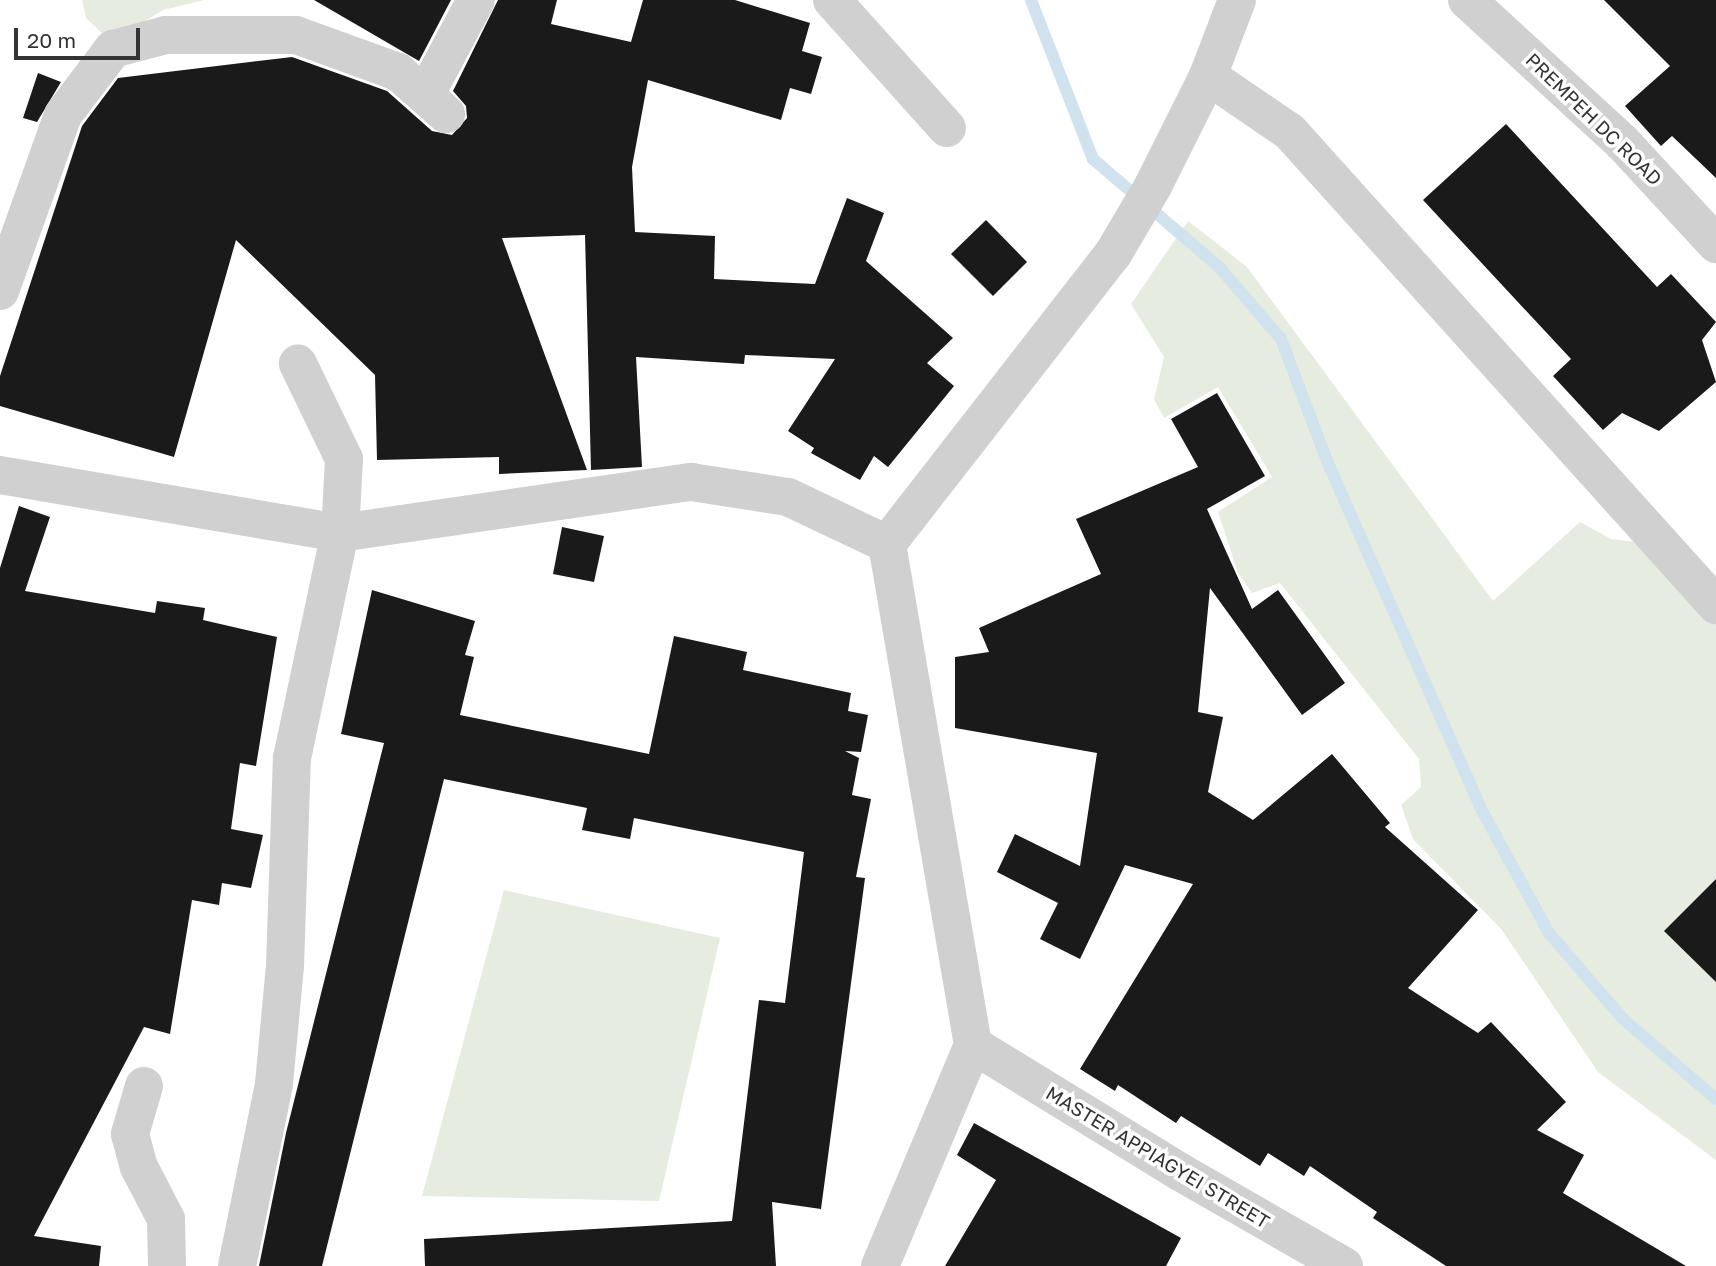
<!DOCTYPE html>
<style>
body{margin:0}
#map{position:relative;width:1716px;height:1266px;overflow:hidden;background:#fff;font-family:"Golos Text",sans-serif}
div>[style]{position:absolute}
.green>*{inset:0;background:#e6ecdf}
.stream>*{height:12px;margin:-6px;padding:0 6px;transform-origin:6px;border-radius:6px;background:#cfe2ee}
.building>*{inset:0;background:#1a1a1a}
.minor>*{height:38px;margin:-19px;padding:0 19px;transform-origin:19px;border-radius:19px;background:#d0d0d0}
span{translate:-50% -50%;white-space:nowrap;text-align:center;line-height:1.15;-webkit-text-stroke:7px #fff;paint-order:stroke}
.street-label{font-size:19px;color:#333}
.scale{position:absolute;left:14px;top:28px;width:126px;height:32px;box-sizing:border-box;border:4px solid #333;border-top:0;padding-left:9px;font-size:21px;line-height:24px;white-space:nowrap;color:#333;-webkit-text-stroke:5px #fff;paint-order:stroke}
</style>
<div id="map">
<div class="green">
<div style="clip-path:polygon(82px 0,204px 0,163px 10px,111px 42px,86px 18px)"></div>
<div style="clip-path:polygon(1188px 221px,1247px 267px,1493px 601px,1580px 522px,1611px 539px,1646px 543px,1716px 623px,1716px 1160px,1598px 1072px,1502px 930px,1413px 839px,1401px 805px,1421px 787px,1419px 759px,1280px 583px,1252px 593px,1238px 573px,1218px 512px,1272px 477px,1218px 387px,1164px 418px,1154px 399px,1164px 357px,1131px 304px)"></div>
<div style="clip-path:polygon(504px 890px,720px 938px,659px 1201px,422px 1196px)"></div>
</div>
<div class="stream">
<div style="left:1031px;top:0;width:171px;rotate:68.7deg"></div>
<div style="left:1093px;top:159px;width:167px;rotate:40.6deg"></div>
<div style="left:1220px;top:268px;width:94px;rotate:49.3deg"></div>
<div style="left:1281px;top:339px;width:130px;rotate:69.3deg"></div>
<div style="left:1327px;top:461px;width:378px;rotate:66.1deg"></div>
<div style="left:1480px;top:807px;width:144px;rotate:61.3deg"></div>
<div style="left:1549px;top:933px;width:113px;rotate:49.3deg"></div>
<div style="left:1623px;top:1019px;width:123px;rotate:40.7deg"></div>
</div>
<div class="building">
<div style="clip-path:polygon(314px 0,451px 0,419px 61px)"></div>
<div style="clip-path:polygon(498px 0,557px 0,551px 24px,631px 42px,643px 0,735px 0,810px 23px,802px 51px,822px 57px,811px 94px,790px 88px,781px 120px,648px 80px,632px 167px,635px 232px,715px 236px,714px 279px,815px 284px,847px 198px,884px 213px,866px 261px,953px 338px,927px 363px,954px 386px,888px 467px,874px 456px,860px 480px,811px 453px,814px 448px,788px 431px,835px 359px,745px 355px,744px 364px,636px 357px,642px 467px,591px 470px,585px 235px,502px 238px,587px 470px,499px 474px,499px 457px,377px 460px,375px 375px,236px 240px,174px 457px,0 406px,0 376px,82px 126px,118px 78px,292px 57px,387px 91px,432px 131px,452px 135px,467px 118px,466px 106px,453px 91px)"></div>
<div style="clip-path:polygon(1604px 0,1716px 0,1716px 178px,1672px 136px,1661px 146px,1625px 106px,1670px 66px)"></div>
<div style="clip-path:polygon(38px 73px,61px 82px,37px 122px,23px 118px)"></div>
<div style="clip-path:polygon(1506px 124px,1657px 287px,1671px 274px,1716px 322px,1702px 340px,1716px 382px,1659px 431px,1622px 413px,1603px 430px,1553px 376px,1571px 359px,1423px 200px)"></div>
<div style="clip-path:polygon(986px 220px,1027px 262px,993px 296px,951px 254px)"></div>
<div style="clip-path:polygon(1217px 393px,1265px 476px,1207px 509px,1252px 609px,1278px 590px,1345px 683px,1302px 715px,1210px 588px,1198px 712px,1223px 717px,1208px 792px,1253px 820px,1332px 754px,1390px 823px,1385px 827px,1478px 910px,1408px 988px,1478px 1033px,1491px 1022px,1566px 1102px,1537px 1130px,1584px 1155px,1563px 1193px,1686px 1266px,1446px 1266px,1373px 1218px,1377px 1212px,1310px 1166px,1304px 1176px,1268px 1153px,1260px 1166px,1181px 1116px,1176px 1123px,1118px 1085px,1115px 1091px,1080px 1069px,1193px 884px,1125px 865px,1080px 959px,1040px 939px,1058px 903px,997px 872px,1015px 834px,1080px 866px,1097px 753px,955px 728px,955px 657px,989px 652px,979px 628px,1101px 574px,1076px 519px,1198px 467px,1171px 419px)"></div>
<div style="clip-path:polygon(19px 506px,50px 517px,25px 591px,155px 613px,157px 601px,205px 608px,203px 620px,277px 637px,256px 766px,240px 763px,231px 829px,263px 835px,251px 888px,222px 883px,219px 905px,192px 900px,170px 1034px,144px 1027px,34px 1236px,101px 1246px,99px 1266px,0 1266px,0 568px)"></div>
<div style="clip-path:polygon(562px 527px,604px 536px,594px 582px,553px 574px)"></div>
<div style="clip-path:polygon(372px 590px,475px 621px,465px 655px,474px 657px,460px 715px,649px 754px,674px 636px,747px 652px,743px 670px,851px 693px,848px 711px,868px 715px,861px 752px,845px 751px,859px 758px,852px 795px,871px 799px,856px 877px,865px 878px,821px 1209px,772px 1202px,776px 1266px,425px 1266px,424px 1239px,732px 1221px,759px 1000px,785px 1003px,804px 852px,634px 818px,630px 839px,582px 830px,587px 808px,444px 779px,322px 1266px,259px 1266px,286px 1133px,384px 743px,341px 734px)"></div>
<div style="clip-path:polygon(1716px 879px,1716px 982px,1664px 931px)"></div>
<div style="clip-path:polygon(974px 1123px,1181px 1238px,1166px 1266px,945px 1266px,996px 1180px,957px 1155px)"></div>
</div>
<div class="minor">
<div style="left:832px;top:0;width:172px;rotate:48.1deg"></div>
<div style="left:1467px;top:0;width:210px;rotate:42.5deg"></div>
<div style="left:1622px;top:142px;width:139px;rotate:47.3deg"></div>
<div style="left:1208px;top:76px;width:99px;rotate:34.3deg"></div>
<div style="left:1290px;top:132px;width:637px;rotate:47.99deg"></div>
<div style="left:427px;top:92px;width:104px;rotate:-62deg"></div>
<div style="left:0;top:291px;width:187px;rotate:-70.3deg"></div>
<div style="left:63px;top:115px;width:83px;rotate:-52.9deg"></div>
<div style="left:113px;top:49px;width:55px;rotate:-14.8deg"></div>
<div style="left:166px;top:35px;width:130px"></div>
<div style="left:296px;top:35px;width:109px;rotate:19.9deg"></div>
<div style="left:398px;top:72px;width:64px;rotate:41.2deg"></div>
<div style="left:0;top:475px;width:345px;rotate:9.7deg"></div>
<div style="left:340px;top:533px;width:355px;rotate:-8.3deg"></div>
<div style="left:691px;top:482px;width:98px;rotate:8.8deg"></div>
<div style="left:788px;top:497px;width:110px;rotate:25.4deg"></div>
<div style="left:973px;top:1045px;width:243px;rotate:31.5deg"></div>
<div style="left:1180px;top:1172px;width:189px;rotate:29.8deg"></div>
<div style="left:144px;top:1086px;width:50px;rotate:106.3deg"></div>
<div style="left:130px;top:1134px;width:34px;rotate:75deg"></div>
<div style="left:139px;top:1167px;width:59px;rotate:62.6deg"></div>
<div style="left:166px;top:1219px;width:47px;rotate:88.8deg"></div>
<div style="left:237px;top:1266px;width:186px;rotate:-78.5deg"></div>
<div style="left:274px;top:1084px;width:119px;rotate:-84.7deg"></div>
<div style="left:285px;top:966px;width:208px;rotate:-88.1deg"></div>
<div style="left:292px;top:758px;width:230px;rotate:-78deg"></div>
<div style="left:340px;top:533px;width:74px;rotate:-86.9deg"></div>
<div style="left:344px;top:459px;width:106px;rotate:-115.8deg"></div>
<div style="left:880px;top:1266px;width:240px;rotate:-67.2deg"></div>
<div style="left:973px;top:1045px;width:508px;rotate:-99.74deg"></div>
<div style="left:887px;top:544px;width:368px;rotate:-52.1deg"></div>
<div style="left:1113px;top:254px;width:79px;rotate:-59.5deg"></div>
<div style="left:1153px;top:186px;width:123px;rotate:-63.4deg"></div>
<div style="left:1208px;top:76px;width:81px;rotate:-69.1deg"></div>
</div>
<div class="street-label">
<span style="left:1594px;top:119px;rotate:44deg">PREMPEH DC ROAD</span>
<span style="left:1158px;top:1157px;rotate:31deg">MASTER APPIAGYEI STREET</span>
</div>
<div class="scale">20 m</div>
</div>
